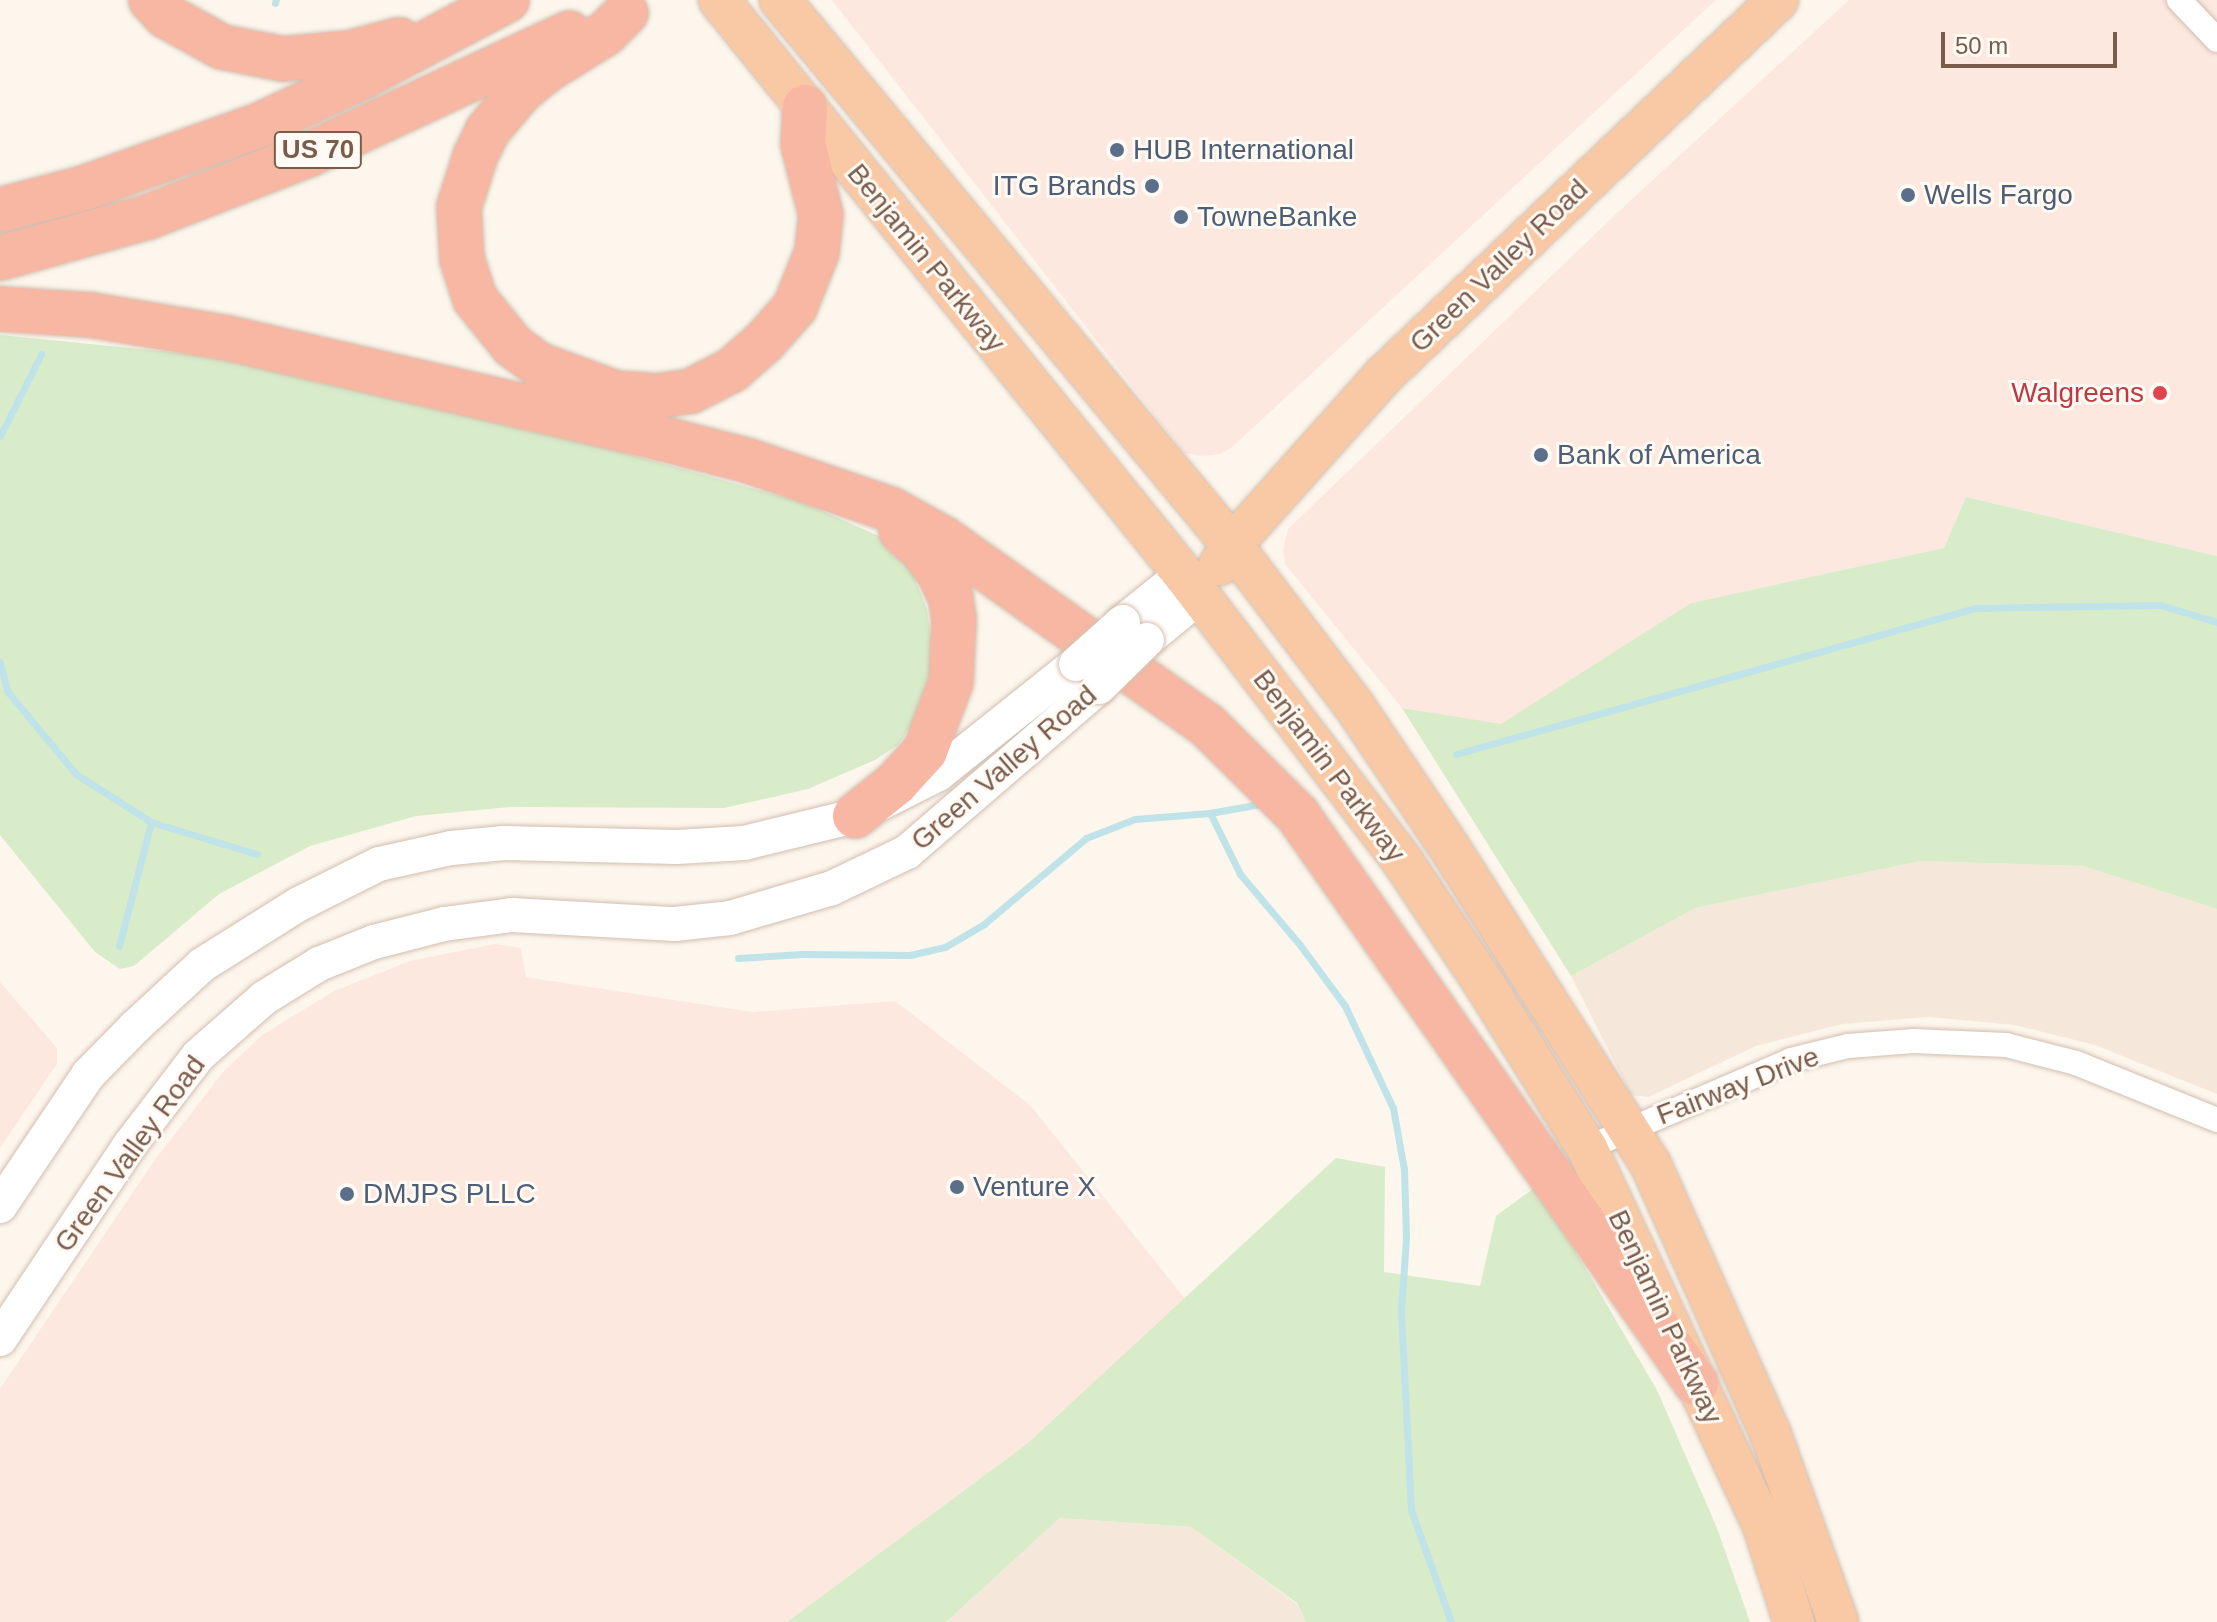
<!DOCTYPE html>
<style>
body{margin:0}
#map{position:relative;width:2217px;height:1622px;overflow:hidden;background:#fdf6ec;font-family:Arial,sans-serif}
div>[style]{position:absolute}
.residential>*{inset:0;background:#f5e8da}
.commercial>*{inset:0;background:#fde8e0}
.green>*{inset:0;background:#d8ecc9}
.stream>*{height:7px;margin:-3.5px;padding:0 3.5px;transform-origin:3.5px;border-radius:3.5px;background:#bfe3e8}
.roads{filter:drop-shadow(0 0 2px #d1beb0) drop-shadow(0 0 2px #d1beb0)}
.minor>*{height:24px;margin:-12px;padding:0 12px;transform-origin:12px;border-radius:12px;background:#fff}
.secondary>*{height:34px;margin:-17px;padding:0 17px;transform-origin:17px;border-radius:17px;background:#fff}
.trunk>*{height:40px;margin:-20px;padding:0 20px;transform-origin:20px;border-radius:20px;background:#f9c8a4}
.motorway>*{height:44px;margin:-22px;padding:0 22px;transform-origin:22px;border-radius:22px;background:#f7b7a3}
.bridges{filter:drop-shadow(0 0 2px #d6c0b0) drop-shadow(0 0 2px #d6c0b0)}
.secondary-bridge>*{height:34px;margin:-17px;padding:0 17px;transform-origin:17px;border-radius:17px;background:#fff}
.dots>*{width:22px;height:22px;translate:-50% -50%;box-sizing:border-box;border:4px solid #fffaf3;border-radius:50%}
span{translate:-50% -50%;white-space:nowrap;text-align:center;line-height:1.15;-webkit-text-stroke:6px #fffaf3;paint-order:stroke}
.shield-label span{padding:2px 6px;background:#fffaf3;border:2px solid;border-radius:6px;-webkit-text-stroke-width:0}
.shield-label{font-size:26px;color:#7a5c4d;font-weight:700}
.service-label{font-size:28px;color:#4e5e75}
.left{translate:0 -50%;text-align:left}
.right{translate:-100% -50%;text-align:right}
.street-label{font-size:28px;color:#7a5c4d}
.health-label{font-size:28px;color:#be3a42}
.scale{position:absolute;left:1941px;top:32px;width:176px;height:36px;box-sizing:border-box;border:4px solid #7a5c4d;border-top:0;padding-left:10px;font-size:24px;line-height:28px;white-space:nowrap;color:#7a5c4d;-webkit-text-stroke:6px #fffaf3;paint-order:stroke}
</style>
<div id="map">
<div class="residential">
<div style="clip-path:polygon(1921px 861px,2083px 866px,2217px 909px,2217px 1094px,2095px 1045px,2015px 1025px,1928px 1017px,1842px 1024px,1756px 1046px,1648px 1097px,1631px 1095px,1571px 976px,1695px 908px)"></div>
<div style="clip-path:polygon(1060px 1518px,1191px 1527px,1297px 1604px,1306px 1622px,946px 1622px)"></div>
</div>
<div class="commercial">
<div style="clip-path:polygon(832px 0,1716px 0,1231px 448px,1220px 454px,1203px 456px,1184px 453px)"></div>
<div style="clip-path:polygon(1849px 0,2217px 0,2217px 556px,1966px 497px,1944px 548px,1691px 603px,1501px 725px,1402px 708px,1285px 564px,1283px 550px,1288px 529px,1617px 213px)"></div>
<div style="clip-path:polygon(495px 944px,521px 948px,526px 977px,752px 1012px,895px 1001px,1030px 1105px,1186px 1300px,1028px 1443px,787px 1622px,0 1622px,0 1389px,154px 1161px,224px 1071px,262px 1035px,334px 991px,410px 961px)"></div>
<div style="clip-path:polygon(0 982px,57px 1048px,57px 1064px,0 1148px)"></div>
</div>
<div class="green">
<div style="clip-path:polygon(0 335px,231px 358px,508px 421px,802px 502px,881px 537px,909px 565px,927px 609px,934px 660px,919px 714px,898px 745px,875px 760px,808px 789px,724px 808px,510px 807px,416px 816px,310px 846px,219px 894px,134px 966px,120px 969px,95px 952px,0 835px)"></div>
<div style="clip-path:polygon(1966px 497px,2217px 556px,2217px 909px,2083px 866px,1921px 861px,1695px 908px,1571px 976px,1402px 708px,1501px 724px,1691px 603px,1944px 548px)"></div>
<div style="clip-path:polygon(1336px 1158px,1385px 1167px,1384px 1272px,1480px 1286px,1496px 1216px,1537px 1186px,1657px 1390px,1717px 1528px,1750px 1622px,1306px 1622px,1297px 1603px,1191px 1527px,1060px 1518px,946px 1622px,787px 1622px,1028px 1443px)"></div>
</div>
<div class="stream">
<div style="left:275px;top:3px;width:3px;rotate:-72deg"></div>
<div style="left:0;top:436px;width:92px;rotate:-63.4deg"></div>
<div style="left:0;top:662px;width:30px;rotate:76deg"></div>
<div style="left:7px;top:691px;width:108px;rotate:50.3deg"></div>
<div style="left:76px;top:774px;width:89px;rotate:32.6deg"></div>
<div style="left:151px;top:822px;width:111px;rotate:16.8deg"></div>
<div style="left:1456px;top:754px;width:539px;rotate:-15.71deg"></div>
<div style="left:1975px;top:608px;width:185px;rotate:-0.9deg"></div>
<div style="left:2160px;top:605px;width:59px;rotate:16.6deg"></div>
<div style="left:1210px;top:813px;width:68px;rotate:63.8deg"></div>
<div style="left:1240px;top:874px;width:93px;rotate:49.8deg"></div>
<div style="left:1300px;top:945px;width:76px;rotate:53.6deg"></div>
<div style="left:1345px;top:1006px;width:113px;rotate:64.8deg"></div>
<div style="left:1393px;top:1108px;width:62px;rotate:79.8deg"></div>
<div style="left:1404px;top:1169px;width:69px;rotate:88.3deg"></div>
<div style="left:1406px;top:1238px;width:74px;rotate:93.9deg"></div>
<div style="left:1401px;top:1312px;width:198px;rotate:87.1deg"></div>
<div style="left:1411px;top:1510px;width:119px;rotate:70.3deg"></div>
<div style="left:119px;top:946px;width:128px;rotate:-75.5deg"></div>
<div style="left:738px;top:958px;width:64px;rotate:-3.6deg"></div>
<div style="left:802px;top:954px;width:108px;rotate:0.5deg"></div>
<div style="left:910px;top:955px;width:36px;rotate:-13deg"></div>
<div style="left:945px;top:947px;width:45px;rotate:-30.5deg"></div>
<div style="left:984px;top:924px;width:133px;rotate:-40.1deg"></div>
<div style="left:1086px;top:838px;width:53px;rotate:-21.2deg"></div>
<div style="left:1135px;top:819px;width:75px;rotate:-4.6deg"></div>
<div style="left:1210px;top:813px;width:51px;rotate:-10.2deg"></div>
</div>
<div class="roads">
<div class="minor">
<div style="left:2179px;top:0;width:55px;rotate:46.5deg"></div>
<div style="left:1587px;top:1148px;width:222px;rotate:-23.3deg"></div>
<div style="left:1791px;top:1060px;width:59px;rotate:-13.8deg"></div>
<div style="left:1848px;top:1046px;width:66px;rotate:-4.3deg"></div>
<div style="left:1914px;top:1041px;width:92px;rotate:2.5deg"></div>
<div style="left:2006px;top:1045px;width:72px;rotate:14.4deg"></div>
<div style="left:2076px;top:1063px;width:152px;rotate:22deg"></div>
</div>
<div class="secondary">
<div style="left:1123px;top:622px;width:77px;rotate:-38.7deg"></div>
<div style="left:1147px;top:640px;width:69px;rotate:-39.7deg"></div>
<div style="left:0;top:1206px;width:158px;rotate:-56.1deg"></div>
<div style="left:88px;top:1075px;width:67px;rotate:-45.6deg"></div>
<div style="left:135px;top:1027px;width:91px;rotate:-42.8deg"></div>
<div style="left:202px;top:965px;width:115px;rotate:-32.2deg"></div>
<div style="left:299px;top:904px;width:89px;rotate:-26.6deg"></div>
<div style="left:379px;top:864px;width:74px;rotate:-12.5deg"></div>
<div style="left:451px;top:848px;width:53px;rotate:-5.4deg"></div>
<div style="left:504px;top:843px;width:173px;rotate:1.3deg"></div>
<div style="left:677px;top:847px;width:67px;rotate:-3.4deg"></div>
<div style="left:744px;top:843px;width:114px;rotate:-13.7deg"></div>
<div style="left:855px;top:816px;width:93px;rotate:-26.8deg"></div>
<div style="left:938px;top:774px;width:176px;rotate:-38.6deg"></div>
<div style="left:0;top:1339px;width:232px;rotate:-56.2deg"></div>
<div style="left:129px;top:1146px;width:113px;rotate:-52.5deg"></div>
<div style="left:198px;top:1056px;width:88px;rotate:-41.3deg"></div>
<div style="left:264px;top:998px;width:65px;rotate:-31.7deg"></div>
<div style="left:319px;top:964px;width:59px;rotate:-21.8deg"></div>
<div style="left:374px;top:942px;width:72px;rotate:-14.4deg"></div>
<div style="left:444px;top:924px;width:69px;rotate:-7.5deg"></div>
<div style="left:512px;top:915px;width:163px;rotate:3.2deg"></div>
<div style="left:675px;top:924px;width:55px;rotate:-6.2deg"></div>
<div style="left:730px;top:918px;width:106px;rotate:-16.4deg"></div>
<div style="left:832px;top:888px;width:83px;rotate:-25.6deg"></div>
<div style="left:907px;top:852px;width:253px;rotate:-40.7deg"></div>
</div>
<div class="trunk">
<div style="left:719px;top:0;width:738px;rotate:51.05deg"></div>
<div style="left:1183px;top:574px;width:362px;rotate:52.6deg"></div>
<div style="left:1403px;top:862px;width:148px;rotate:56.3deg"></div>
<div style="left:1485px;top:985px;width:192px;rotate:58deg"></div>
<div style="left:1587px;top:1148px;width:419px;rotate:65deg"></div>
<div style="left:1764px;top:1528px;width:99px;rotate:72.3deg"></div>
<div style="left:780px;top:0;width:708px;rotate:50.33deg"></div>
<div style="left:1232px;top:545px;width:203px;rotate:52.8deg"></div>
<div style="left:1355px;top:707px;width:172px;rotate:56.1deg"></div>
<div style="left:1451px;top:850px;width:371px;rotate:57.6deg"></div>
<div style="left:1650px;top:1163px;width:295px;rotate:66deg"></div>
<div style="left:1770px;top:1432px;width:202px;rotate:70.3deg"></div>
<div style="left:1219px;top:565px;width:24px;rotate:-57deg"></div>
<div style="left:1232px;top:545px;width:227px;rotate:-48.2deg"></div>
<div style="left:1383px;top:376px;width:545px;rotate:-43.59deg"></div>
</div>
<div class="motorway">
<div style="left:151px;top:0;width:22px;rotate:47deg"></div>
<div style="left:166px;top:16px;width:64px;rotate:29deg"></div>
<div style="left:222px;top:47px;width:62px;rotate:11.1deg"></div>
<div style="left:283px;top:59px;width:66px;rotate:-5.2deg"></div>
<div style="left:349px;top:53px;width:52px;rotate:-14.6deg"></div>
<div style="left:626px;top:13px;width:28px;rotate:135deg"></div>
<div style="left:606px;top:33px;width:70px;rotate:147.9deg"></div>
<div style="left:547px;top:70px;width:35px;rotate:141deg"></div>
<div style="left:520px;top:92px;width:50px;rotate:130.1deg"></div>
<div style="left:488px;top:130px;width:30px;rotate:116deg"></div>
<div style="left:475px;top:157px;width:52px;rotate:107.7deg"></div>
<div style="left:459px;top:207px;width:52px;rotate:86.7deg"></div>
<div style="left:462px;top:259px;width:42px;rotate:72deg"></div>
<div style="left:475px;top:299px;width:60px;rotate:51deg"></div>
<div style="left:513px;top:346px;width:32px;rotate:36deg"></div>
<div style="left:539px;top:365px;width:81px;rotate:20.2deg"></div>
<div style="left:615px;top:393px;width:42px;rotate:4.1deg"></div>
<div style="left:657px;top:396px;width:34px;rotate:-8deg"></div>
<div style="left:691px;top:391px;width:46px;rotate:-27.1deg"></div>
<div style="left:732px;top:370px;width:43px;rotate:-41.2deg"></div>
<div style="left:764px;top:342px;width:47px;rotate:-48.5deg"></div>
<div style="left:795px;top:307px;width:59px;rotate:-68.2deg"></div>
<div style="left:817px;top:252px;width:37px;rotate:-84deg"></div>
<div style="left:821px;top:215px;width:73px;rotate:-104.2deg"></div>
<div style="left:803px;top:144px;width:37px;rotate:-87deg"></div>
<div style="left:0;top:210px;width:87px;rotate:-14.7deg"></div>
<div style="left:84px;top:188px;width:187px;rotate:-19.7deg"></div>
<div style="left:260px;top:125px;width:115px;rotate:-25.2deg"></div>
<div style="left:364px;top:76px;width:162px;rotate:-28deg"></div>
<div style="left:0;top:258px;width:154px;rotate:-15.5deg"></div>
<div style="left:148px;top:217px;width:107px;rotate:-21.3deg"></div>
<div style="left:248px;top:178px;width:66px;rotate:-21.2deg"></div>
<div style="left:310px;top:154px;width:286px;rotate:-25deg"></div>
<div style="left:0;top:309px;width:91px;rotate:3.8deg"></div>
<div style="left:91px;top:315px;width:138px;rotate:9.6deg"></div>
<div style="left:227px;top:338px;width:449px;rotate:13deg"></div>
<div style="left:664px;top:439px;width:88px;rotate:14.5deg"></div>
<div style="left:749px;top:461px;width:151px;rotate:18.9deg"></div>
<div style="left:892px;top:510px;width:60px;rotate:29.1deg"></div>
<div style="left:944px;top:539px;width:322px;rotate:35.3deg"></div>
<div style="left:1207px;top:725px;width:127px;rotate:44.7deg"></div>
<div style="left:1297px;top:814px;width:695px;rotate:54.96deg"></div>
<div style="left:855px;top:816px;width:53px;rotate:-38.8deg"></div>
<div style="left:896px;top:783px;width:43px;rotate:-47.8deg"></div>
<div style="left:925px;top:751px;width:74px;rotate:-69.4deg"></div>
<div style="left:951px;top:682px;width:62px;rotate:-87.2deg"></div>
<div style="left:954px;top:620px;width:22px;rotate:-98deg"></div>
<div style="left:951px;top:598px;width:28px;rotate:-116deg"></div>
<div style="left:939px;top:573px;width:29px;rotate:-126deg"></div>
<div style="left:922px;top:550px;width:28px;rotate:-138deg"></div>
</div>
</div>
<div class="bridges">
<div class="secondary-bridge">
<div style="left:1076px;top:664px;width:63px;rotate:-41.8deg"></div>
<div style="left:1099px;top:687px;width:67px;rotate:-44.4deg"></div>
</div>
</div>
<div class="dots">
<div style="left:1117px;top:150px;background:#5c6f8a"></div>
<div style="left:1152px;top:186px;background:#5c6f8a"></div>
<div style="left:1908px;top:195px;background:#5c6f8a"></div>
<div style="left:1181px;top:217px;background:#5c6f8a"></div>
<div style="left:2160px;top:393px;background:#e0444e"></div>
<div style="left:1541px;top:455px;background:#5c6f8a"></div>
<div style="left:957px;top:1187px;background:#5c6f8a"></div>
<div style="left:347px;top:1194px;background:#5c6f8a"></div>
</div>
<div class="shield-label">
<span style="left:318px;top:150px">US 70</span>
</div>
<div class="service-label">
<span class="left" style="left:1133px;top:150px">HUB International</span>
<span class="right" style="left:1136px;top:186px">ITG Brands</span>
<span class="left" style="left:1924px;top:195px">Wells Fargo</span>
<span class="left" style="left:1197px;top:217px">TowneBanke</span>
<span class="left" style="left:1557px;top:455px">Bank of America</span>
<span class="left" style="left:973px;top:1187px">Venture X</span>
<span class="left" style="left:363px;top:1194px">DMJPS PLLC</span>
</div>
<div class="street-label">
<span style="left:926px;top:258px;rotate:51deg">Benjamin Parkway</span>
<span style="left:1499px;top:266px;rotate:-44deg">Green Valley Road</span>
<span style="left:1329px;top:766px;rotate:53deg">Benjamin Parkway</span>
<span style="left:1004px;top:768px;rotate:-41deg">Green Valley Road</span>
<span style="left:1738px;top:1086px;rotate:-21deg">Fairway Drive</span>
<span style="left:130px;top:1154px;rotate:-54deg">Green Valley Road</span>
<span style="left:1665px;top:1317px;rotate:65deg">Benjamin Parkway</span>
</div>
<div class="health-label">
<span class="right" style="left:2144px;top:393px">Walgreens</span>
</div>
<div class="scale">50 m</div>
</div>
